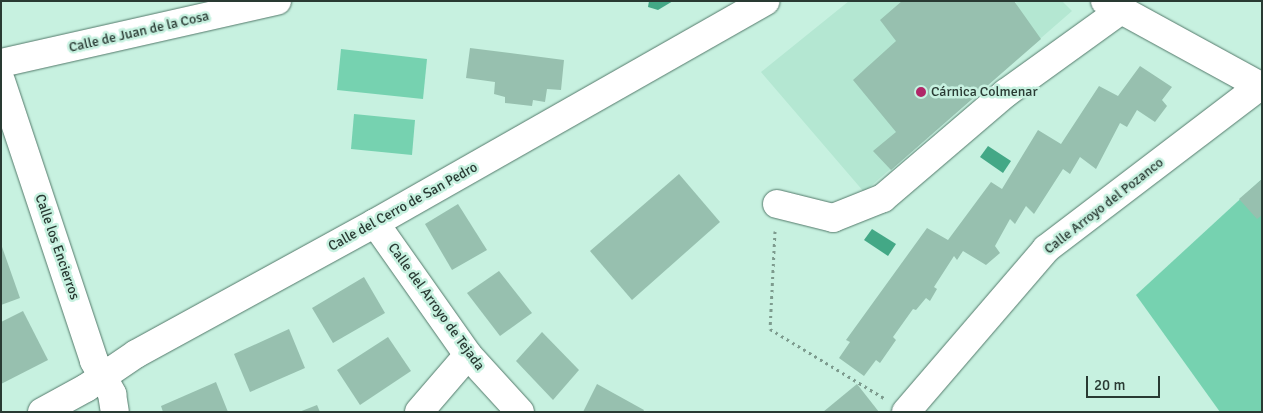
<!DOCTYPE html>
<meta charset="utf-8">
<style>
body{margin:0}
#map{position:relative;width:1263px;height:413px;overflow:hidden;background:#c7f1e0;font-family:Signika,sans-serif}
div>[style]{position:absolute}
.built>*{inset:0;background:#b4e7d2}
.green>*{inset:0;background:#76d2b0}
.water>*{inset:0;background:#43a886}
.building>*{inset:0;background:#97c0af}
.path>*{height:3px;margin-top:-1.5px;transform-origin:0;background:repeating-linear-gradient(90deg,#7d9b8e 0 2.5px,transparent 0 6.5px)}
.roads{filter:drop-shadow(0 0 1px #53796a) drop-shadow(0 0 1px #53796a)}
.minor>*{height:28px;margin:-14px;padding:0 14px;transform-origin:14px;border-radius:14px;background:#fff}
.dots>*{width:14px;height:14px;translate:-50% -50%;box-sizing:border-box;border:2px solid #c7f1e0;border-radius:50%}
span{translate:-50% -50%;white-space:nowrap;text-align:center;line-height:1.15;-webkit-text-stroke:5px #c7f1e0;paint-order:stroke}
.street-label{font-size:14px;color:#293a33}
.poi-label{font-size:14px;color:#293a33}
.left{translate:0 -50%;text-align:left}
.frame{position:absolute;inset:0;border:2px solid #293a33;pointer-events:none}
.scale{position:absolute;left:1086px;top:376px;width:74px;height:22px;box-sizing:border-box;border:2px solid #293a33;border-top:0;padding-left:6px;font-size:15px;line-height:18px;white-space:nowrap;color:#293a33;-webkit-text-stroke:4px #c7f1e0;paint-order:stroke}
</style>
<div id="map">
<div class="built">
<div style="clip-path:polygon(849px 1px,1013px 1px,1015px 3px,1018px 1px,1062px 1px,1072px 11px,864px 192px,761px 72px)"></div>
</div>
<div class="green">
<div style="clip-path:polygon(341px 49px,427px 59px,423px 99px,337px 90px)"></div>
<div style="clip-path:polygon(354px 114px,415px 120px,412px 155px,351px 149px)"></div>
<div style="clip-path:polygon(1262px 179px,1262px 412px,1220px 412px,1136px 295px)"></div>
</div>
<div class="water">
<div style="clip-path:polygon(649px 1px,673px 1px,658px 10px,648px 7px)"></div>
<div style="clip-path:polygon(988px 146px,1011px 161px,1003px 173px,980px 157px)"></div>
<div style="clip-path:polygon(872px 229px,896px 244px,888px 256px,864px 240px)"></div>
</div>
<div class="building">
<div style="clip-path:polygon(902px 1px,1014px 1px,1041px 39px,891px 170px,873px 151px,896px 132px,853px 80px,896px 41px,880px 20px)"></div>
<div style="clip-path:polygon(470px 48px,564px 60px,561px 90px,547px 89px,545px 102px,533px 100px,532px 106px,505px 103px,505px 97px,494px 94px,495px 82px,466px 78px)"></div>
<div style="clip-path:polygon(1140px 66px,1172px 87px,1162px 100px,1167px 106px,1155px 122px,1137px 110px,1127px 127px,1120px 123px,1096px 169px,1080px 157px,1070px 174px,1063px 169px,1034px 214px,1026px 206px,1015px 224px,1010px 219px,995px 246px,1000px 253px,986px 265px,963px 251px,957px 260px,954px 256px,934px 287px,937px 289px,930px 301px,926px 298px,916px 310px,913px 309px,893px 337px,896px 340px,880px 363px,876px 360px,864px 376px,839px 358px,850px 342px,846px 340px,927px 228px,948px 240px,991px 182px,1002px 189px,1038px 130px,1061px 144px,1099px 86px,1118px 96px)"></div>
<div style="clip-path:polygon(679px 174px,720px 222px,632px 300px,590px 251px)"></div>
<div style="clip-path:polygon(1262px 179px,1262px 215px,1257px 219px,1239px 199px)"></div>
<div style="clip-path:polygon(458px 204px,487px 250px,452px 270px,425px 224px)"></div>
<div style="clip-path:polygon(1px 244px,20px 298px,1px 305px)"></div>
<div style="clip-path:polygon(499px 271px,532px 313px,500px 336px,467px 293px)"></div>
<div style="clip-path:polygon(364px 277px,385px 313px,333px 343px,312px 308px)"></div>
<div style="clip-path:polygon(23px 311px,48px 360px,1px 384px,1px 322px)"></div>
<div style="clip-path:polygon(289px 329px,305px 368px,250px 392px,234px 354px)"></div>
<div style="clip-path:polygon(542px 332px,579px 370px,553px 400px,516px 361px)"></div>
<div style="clip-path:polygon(388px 337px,411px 371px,360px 405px,337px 370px)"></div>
<div style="clip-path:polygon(216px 382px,228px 412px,163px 412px,161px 406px)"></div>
<div style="clip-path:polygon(597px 384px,644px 410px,643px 412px,583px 412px)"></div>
<div style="clip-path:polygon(857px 384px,879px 412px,823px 412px)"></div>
<div style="clip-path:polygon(317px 405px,320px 412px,299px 412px)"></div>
</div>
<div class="path">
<div style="left:775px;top:231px;width:98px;rotate:92.9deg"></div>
<div style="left:770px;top:329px;width:133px;rotate:31.2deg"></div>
</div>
<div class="roads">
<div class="minor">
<div style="left:1105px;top:1px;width:179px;rotate:28.7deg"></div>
<div style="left:1px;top:63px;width:283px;rotate:-12.7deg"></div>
<div style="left:1px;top:81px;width:295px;rotate:71.6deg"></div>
<div style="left:94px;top:361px;width:38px;rotate:61deg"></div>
<div style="left:112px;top:394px;width:18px;rotate:81deg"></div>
<div style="left:777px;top:204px;width:58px;rotate:14deg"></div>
<div style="left:833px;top:218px;width:54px;rotate:-21.8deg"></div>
<div style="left:883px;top:198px;width:162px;rotate:-40.5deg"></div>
<div style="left:1006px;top:93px;width:142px;rotate:-35.8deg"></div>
<div style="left:375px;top:223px;width:161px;rotate:54.8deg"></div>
<div style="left:468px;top:355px;width:77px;rotate:47.6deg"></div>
<div style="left:42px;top:412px;width:50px;rotate:-28.6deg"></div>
<div style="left:86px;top:388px;width:60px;rotate:-34.2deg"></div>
<div style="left:136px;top:354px;width:273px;rotate:-28.7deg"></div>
<div style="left:375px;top:223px;width:449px;rotate:-29.6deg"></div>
<div style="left:419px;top:412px;width:75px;rotate:-49.3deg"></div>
<div style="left:906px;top:412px;width:215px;rotate:-49.3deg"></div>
<div style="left:1046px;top:249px;width:269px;rotate:-37.3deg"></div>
</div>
</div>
<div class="dots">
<div style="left:921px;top:92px;background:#b02768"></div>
</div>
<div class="street-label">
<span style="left:139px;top:32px;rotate:-13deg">Calle de Juan de la Cosa</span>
<span style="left:1104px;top:206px;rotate:-38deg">Calle Arroyo del Pozanco</span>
<span style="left:403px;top:207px;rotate:-29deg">Calle del Cerro de San Pedro</span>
<span style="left:57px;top:247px;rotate:71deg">Calle los Encierros</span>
<span style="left:436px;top:307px;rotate:54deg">Calle del Arroyo de Tejada</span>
</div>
<div class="poi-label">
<span class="left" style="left:931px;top:92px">Cárnica Colmenar</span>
</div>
<div class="frame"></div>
<div class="scale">20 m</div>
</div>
